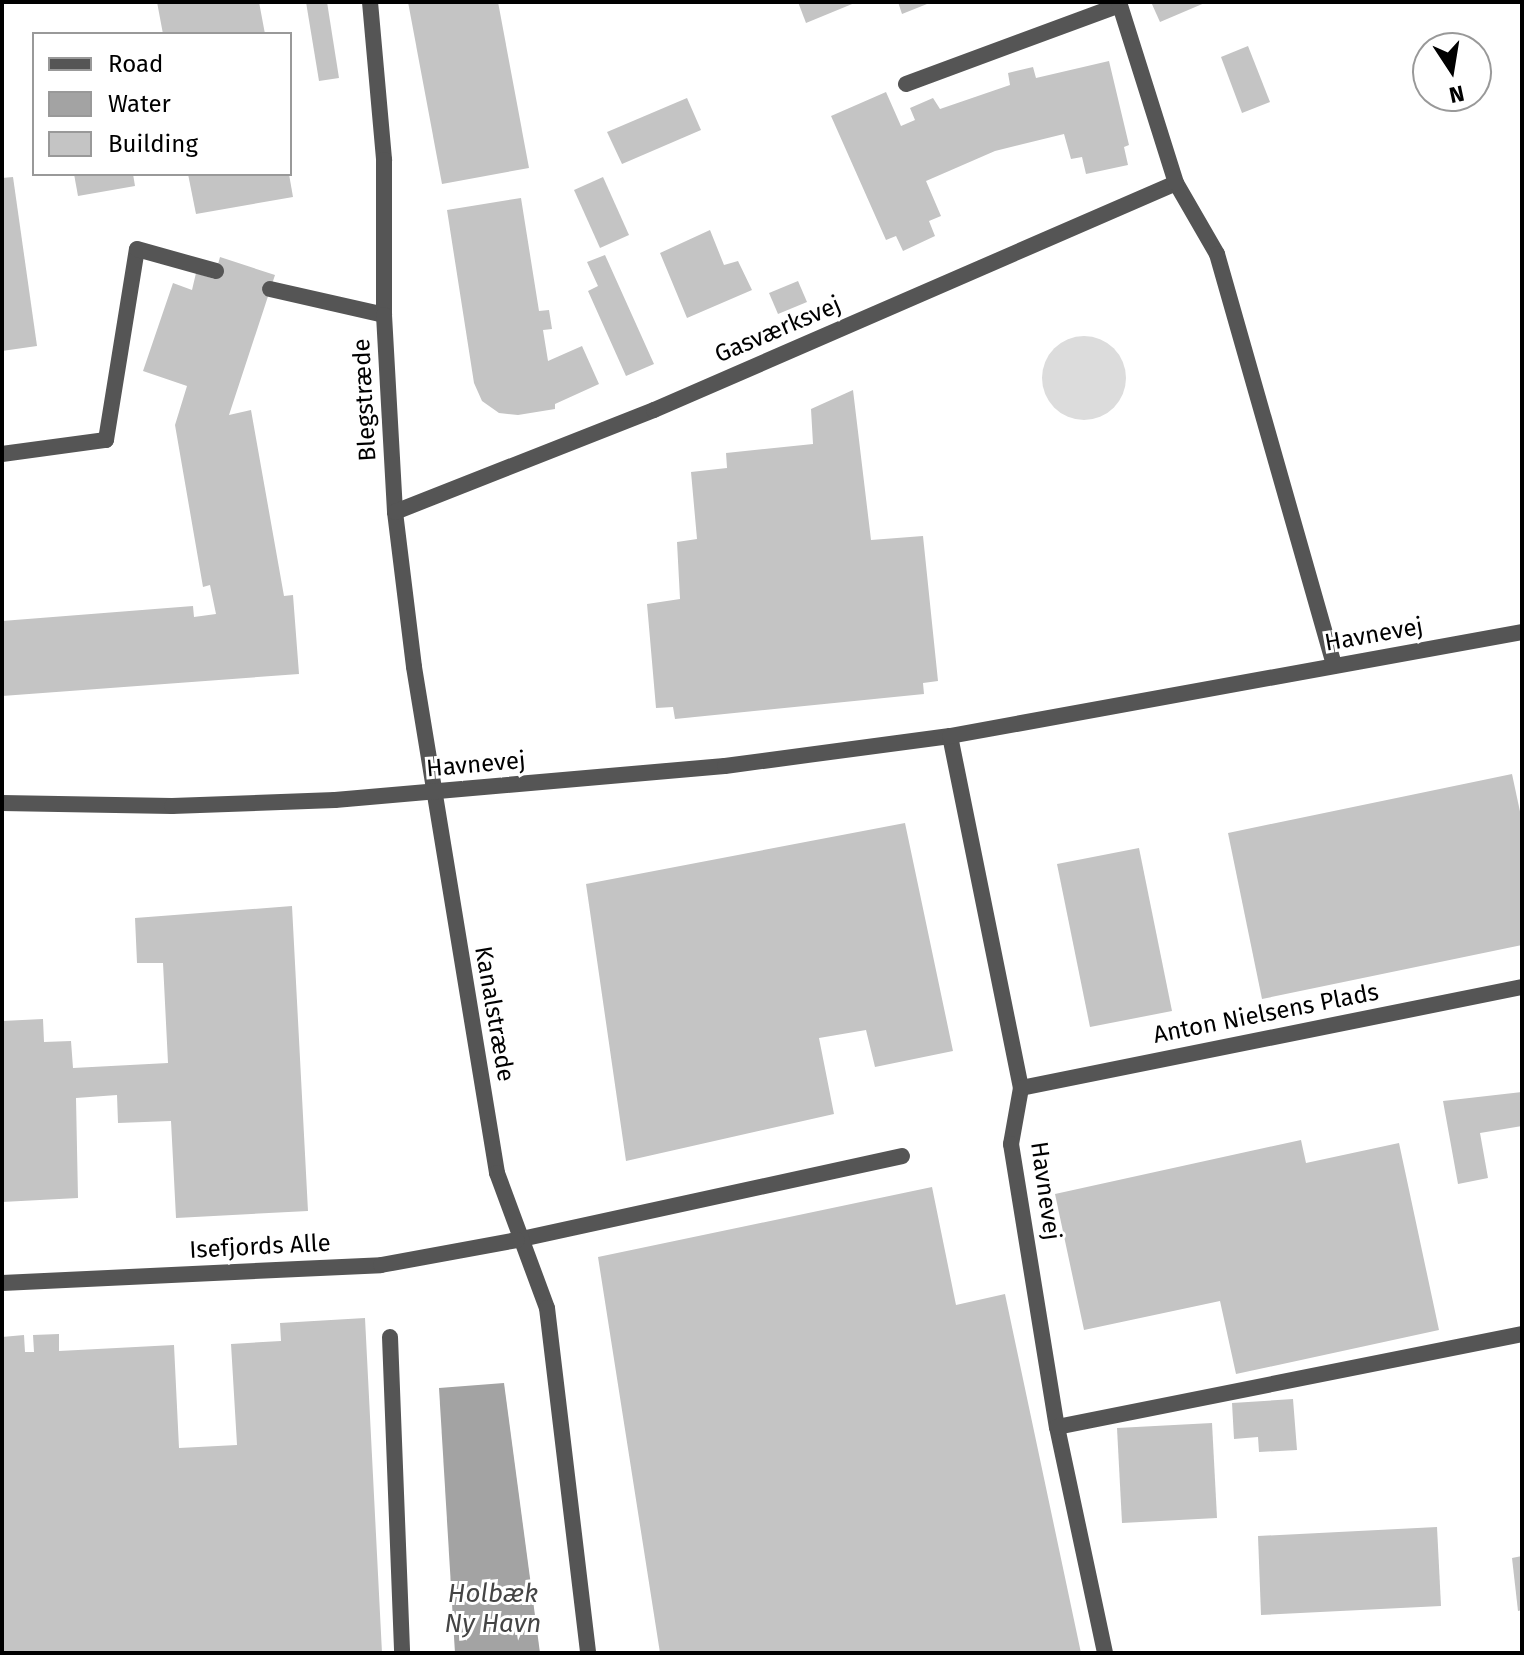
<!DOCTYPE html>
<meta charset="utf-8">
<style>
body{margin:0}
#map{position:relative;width:1524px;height:1655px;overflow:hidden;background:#fff;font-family:"Fira Sans",sans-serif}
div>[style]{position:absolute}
.green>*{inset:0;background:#dcdcdc}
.round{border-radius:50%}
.water>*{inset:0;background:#a3a3a3}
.building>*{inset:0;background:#c4c4c4}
.service>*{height:16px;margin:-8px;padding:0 8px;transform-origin:8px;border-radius:8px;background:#555}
.minor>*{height:16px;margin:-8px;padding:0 8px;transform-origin:8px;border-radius:8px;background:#555}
.tertiary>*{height:16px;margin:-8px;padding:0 8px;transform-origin:8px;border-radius:8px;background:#555}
span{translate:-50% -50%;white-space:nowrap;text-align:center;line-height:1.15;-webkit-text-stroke:6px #fff;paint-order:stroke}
.street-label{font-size:24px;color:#000}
.water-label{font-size:26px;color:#444;font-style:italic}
.frame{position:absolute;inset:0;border:4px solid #000;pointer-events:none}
.legend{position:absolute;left:32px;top:32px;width:260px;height:144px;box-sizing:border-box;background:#fff;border:2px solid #999;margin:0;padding:10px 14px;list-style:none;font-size:24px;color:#000}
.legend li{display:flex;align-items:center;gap:16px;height:40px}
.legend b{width:40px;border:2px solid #999}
.north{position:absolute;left:1412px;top:32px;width:80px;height:80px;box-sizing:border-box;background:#fff;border:2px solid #999;border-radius:50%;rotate:168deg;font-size:22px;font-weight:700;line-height:32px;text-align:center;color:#000}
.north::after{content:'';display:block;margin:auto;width:28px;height:36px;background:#000;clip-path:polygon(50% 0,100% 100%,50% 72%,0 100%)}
</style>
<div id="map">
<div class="green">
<div class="round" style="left:1042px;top:336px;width:84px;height:84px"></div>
</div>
<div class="water">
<div style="clip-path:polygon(504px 1383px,540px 1653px,455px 1653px,439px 1388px)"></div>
</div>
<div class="building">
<div style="clip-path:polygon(157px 2px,259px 2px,265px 34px,163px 34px)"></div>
<div style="clip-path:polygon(306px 2px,327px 2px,339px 78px,319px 81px)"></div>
<div style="clip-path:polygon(408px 2px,498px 2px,529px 168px,442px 184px)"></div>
<div style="clip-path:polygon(798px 2px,857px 2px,806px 23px)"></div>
<div style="clip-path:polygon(898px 2px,932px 2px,902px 14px)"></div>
<div style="clip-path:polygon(1151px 2px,1207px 2px,1160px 22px)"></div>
<div style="clip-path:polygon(1248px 46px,1270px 102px,1242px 113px,1221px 57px)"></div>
<div style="clip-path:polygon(1109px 61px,1129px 145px,1124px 147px,1128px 165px,1086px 174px,1082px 157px,1071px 159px,1064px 134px,995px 151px,926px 181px,941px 216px,929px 221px,935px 236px,903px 251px,896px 236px,886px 240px,831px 116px,886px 92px,901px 126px,915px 120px,910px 108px,933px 98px,940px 109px,1010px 85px,1008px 73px,1033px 67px,1036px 78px)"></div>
<div style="clip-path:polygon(687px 98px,701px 130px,622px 164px,607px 132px)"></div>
<div style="clip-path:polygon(74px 174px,133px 174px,135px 186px,78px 196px)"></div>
<div style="clip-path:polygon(188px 174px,289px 174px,293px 197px,196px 214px)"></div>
<div style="clip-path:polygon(13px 177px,37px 346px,2px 351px,2px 178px)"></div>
<div style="clip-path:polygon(603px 177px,629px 235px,600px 248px,574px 190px)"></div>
<div style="clip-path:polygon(521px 198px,539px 311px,549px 310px,552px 329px,543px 330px,548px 361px,582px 346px,599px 384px,555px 404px,555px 409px,518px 415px,499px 413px,482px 401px,474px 383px,447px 210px)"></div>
<div style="clip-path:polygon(710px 230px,724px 265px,738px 261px,752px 290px,687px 318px,660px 253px)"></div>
<div style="clip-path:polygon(605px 255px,654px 364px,626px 376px,588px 291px,598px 286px,587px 262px)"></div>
<div style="clip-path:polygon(220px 257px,275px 275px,229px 415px,251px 410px,284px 596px,293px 595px,299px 674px,2px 696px,2px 621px,193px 606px,194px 617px,216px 614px,210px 585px,203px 587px,175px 425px,187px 386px,143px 371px,173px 283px,192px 290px,196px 273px,214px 279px)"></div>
<div style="clip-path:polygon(798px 281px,807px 302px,778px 314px,769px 293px)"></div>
<div style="clip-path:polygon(853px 390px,871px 540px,923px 536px,938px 681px,923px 683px,924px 694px,675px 719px,673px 707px,656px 708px,647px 604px,680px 599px,677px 542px,697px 539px,691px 472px,727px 468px,726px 453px,813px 444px,811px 409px)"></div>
<div style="clip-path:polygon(1512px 774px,1522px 821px,1522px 945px,1262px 999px,1228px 833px)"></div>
<div style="clip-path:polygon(905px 823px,953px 1051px,875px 1067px,866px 1030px,819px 1038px,834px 1114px,626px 1161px,586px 884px)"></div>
<div style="clip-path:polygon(1139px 848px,1172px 1011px,1090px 1027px,1057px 864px)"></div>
<div style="clip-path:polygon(292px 906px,308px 1211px,176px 1218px,171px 1121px,118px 1123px,117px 1095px,76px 1098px,78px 1198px,2px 1202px,2px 1021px,43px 1019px,44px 1042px,71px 1041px,73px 1068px,168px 1063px,163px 963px,137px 963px,135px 918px)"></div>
<div style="clip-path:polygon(1522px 1092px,1522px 1126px,1480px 1133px,1488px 1178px,1458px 1184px,1443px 1101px)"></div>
<div style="clip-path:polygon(1301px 1140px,1306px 1163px,1399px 1143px,1439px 1330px,1236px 1374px,1220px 1301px,1084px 1330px,1055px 1194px)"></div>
<div style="clip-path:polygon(932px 1187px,956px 1305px,1005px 1294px,1081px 1653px,660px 1653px,598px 1257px)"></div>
<div style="clip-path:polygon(365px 1318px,382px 1653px,2px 1653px,2px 1337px,24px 1335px,25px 1352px,34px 1352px,33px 1335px,59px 1334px,59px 1351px,174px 1345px,179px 1448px,237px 1445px,231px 1344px,281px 1341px,280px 1323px)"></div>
<div style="clip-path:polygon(1293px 1399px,1297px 1450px,1259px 1452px,1258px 1437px,1234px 1439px,1232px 1403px)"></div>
<div style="clip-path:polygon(1212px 1423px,1217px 1518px,1122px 1523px,1117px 1428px)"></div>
<div style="clip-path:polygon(1437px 1527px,1441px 1606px,1261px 1615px,1258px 1536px)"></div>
<div style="clip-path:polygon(1522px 1556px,1522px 1610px,1518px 1611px,1512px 1558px)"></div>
</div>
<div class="service">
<div style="left:906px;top:84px;width:228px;rotate:-20.3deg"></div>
<div style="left:1176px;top:183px;width:82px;rotate:60deg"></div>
<div style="left:1217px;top:254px;width:428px;rotate:74.1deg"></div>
<div style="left:270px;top:289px;width:117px;rotate:12.8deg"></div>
<div style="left:2px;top:454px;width:105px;rotate:-7.7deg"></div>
<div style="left:106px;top:440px;width:193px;rotate:-80.8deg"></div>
<div style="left:137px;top:249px;width:82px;rotate:15.6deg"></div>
<div style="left:950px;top:736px;width:359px;rotate:78.6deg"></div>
<div style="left:1021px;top:1088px;width:57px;rotate:100.1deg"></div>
<div style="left:1011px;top:1144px;width:287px;rotate:80.8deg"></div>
<div style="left:1057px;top:1427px;width:231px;rotate:78deg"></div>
<div style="left:1021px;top:1088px;width:511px;rotate:-11.4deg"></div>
<div style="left:517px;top:1240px;width:394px;rotate:-12.3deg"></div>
<div style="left:1057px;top:1427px;width:474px;rotate:-11.3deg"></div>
</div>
<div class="minor">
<div style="left:370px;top:2px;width:159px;rotate:84.9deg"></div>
<div style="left:384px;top:160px;width:155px;rotate:90deg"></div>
<div style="left:384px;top:315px;width:197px;rotate:86.8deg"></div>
<div style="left:395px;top:512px;width:156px;rotate:83deg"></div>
<div style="left:414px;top:667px;width:513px;rotate:80.68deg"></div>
<div style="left:497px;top:1173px;width:144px;rotate:69.7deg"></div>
<div style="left:547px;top:1308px;width:347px;rotate:83.2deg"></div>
<div style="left:395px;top:512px;width:278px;rotate:-21.5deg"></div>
<div style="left:654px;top:410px;width:569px;rotate:-23.5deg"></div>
<div style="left:1176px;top:183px;width:190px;rotate:-107.5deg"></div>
<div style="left:2px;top:1283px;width:379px;rotate:-2.7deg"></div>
<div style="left:381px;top:1265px;width:138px;rotate:-10.4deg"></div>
<div style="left:390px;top:1337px;width:316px;rotate:87.8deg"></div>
</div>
<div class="tertiary">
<div style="left:2px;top:803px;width:170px;rotate:1deg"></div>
<div style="left:172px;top:806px;width:163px;rotate:-2.1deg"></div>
<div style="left:335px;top:800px;width:391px;rotate:-5deg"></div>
<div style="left:725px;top:766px;width:227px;rotate:-7.6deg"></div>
<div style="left:950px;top:736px;width:581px;rotate:-10.3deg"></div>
</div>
<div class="street-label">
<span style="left:778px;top:330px;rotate:-23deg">Gasværksvej</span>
<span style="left:365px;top:400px;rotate:-93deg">Blegstræde</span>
<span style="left:1374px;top:635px;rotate:-10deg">Havnevej</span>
<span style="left:476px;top:765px;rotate:-5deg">Havnevej</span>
<span style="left:494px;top:1014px;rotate:80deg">Kanalstræde</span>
<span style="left:1266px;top:1014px;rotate:-11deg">Anton Nielsens Plads</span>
<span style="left:1045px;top:1191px;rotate:82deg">Havnevej</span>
<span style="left:260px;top:1247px;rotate:-3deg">Isefjords Alle</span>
</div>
<div class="water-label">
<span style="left:493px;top:1609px">Holbæk<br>Ny Havn</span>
</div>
<div class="frame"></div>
<ul class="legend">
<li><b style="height:10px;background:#555"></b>Road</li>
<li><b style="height:22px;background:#a3a3a3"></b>Water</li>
<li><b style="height:22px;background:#c4c4c4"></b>Building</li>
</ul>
<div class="north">N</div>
</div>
